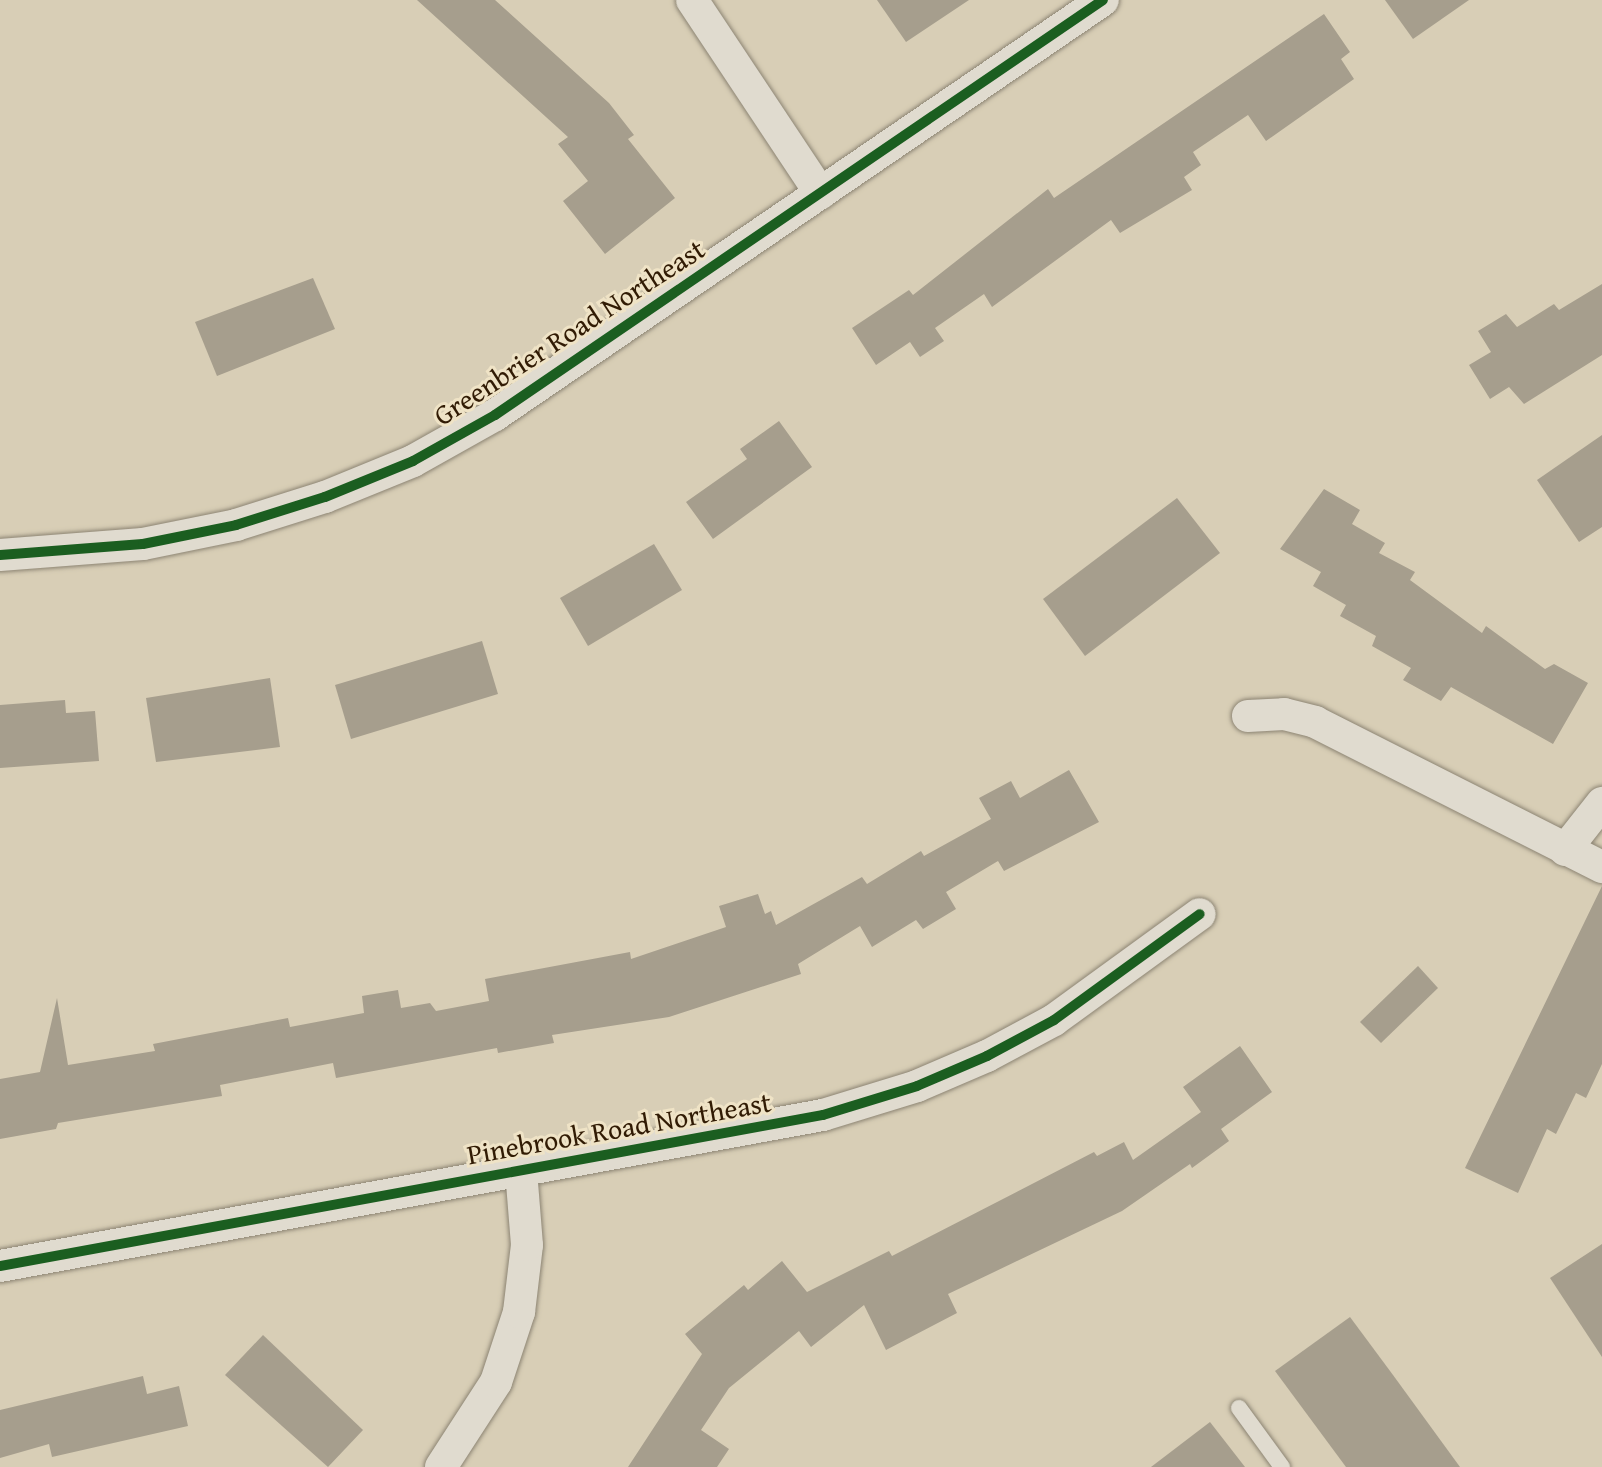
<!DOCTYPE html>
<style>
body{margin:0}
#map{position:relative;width:1602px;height:1467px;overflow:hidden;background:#d8ceb6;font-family:"Gentium Book Plus",serif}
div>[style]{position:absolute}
.building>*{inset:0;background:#a69e8d}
.roads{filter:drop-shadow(0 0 2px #8c8473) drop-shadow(0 0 2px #8c8473)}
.lane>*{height:16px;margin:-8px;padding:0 8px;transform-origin:8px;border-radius:8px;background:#e0dbcf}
.street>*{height:32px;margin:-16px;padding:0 16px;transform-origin:16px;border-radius:16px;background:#e0dbcf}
.cycleway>*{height:10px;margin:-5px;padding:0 5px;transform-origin:5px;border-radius:5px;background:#1b5e20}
span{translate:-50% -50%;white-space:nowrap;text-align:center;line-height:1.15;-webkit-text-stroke:6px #efe3c6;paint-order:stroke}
.street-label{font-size:28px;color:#311b04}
</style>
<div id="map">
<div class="building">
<div style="clip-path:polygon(417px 0,495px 0,609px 103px,634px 135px,628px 139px,675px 198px,605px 254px,563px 201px,588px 181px,558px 144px,568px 137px)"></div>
<div style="clip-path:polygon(877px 0,969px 0,906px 42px)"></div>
<div style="clip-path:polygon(1385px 0,1469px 0,1413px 39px)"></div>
<div style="clip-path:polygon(1324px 14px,1350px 52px,1341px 59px,1354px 79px,1266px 141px,1248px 115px,1193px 152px,1201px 165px,1184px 177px,1192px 190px,1120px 233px,1111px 220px,992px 307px,984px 294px,935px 328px,944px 341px,920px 357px,910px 342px,876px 365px,852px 328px,909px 290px,913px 295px,1048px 189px,1054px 198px)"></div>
<div style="clip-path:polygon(313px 278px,335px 329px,217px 376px,195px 322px)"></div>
<div style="clip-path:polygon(1602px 284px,1602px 355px,1524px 404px,1509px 387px,1490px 399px,1469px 365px,1491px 352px,1478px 331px,1506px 314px,1517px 327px,1554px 304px,1559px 310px)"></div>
<div style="clip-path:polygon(779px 421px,812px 467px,713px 539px,686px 502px,747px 459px,740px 449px)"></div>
<div style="clip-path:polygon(1602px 435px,1602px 527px,1579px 542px,1537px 480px)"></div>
<div style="clip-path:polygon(1324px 489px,1360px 510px,1352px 524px,1385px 543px,1379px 553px,1415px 572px,1410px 580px,1482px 633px,1486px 626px,1545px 669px,1554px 664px,1588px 683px,1553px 744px,1451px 687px,1441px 701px,1403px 680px,1411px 668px,1372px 646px,1376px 636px,1340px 616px,1346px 605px,1313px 586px,1321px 572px,1280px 549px)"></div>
<div style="clip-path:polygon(1177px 498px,1220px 553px,1085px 656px,1043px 599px)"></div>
<div style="clip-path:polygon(654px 544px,682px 590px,588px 646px,560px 598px)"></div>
<div style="clip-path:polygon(482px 641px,498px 694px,351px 739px,335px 685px)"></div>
<div style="clip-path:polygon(270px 678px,280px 747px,156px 762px,146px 698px)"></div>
<div style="clip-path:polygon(65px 700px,66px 713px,95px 711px,99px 761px,0 768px,0 705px)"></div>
<div style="clip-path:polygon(1069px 770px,1099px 822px,1004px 871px,998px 861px,946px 892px,956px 909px,923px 929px,916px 920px,872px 947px,860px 926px,798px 964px,801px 974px,669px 1017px,552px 1035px,554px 1043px,498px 1053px,497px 1048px,336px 1078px,333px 1063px,220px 1085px,222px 1096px,58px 1123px,56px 1129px,0 1139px,0 1079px,40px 1072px,57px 998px,68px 1065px,155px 1051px,153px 1044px,288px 1018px,290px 1027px,364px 1013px,362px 996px,398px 990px,401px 1008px,430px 1003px,436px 1011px,489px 1001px,485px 979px,630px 952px,631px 959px,726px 927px,719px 906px,758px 894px,765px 914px,771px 911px,776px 925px,862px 877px,867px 884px,921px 851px,924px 856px,991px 819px,979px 798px,1011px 781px,1020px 798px)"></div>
<div style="clip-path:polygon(1602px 886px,1602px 1064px,1586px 1098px,1576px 1093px,1556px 1134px,1547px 1129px,1518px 1193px,1465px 1168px)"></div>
<div style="clip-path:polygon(1418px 966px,1438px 988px,1381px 1043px,1360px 1022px)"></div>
<div style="clip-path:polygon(1240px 1046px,1272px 1092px,1221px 1129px,1229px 1141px,1192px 1168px,1190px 1164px,1122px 1211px,948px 1294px,957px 1313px,886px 1350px,864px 1305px,811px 1347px,799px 1331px,729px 1388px,701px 1430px,729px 1449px,717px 1467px,628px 1467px,702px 1354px,685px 1334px,744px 1285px,748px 1290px,782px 1261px,807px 1292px,889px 1251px,892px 1256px,1094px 1152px,1097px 1156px,1124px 1142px,1133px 1160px,1201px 1112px,1183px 1087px)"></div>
<div style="clip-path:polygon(1602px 1244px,1602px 1357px,1550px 1278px)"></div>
<div style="clip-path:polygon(1350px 1317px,1393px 1375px,1460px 1467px,1346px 1467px,1275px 1371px)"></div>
<div style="clip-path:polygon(263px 1335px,363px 1430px,328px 1467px,225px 1375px)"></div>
<div style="clip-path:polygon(143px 1376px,147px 1394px,179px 1386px,188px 1426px,52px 1457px,49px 1444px,0 1458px,0 1410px)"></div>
<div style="clip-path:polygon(1210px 1422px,1245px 1467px,1151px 1467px)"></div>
</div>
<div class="roads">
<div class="lane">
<div style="left:1239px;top:1408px;width:73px;rotate:53.9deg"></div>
</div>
<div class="street">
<div style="left:692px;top:0;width:232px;rotate:56.4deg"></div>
<div style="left:0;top:555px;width:143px;rotate:-4.4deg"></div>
<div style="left:143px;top:544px;width:95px;rotate:-11.5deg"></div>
<div style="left:236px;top:525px;width:93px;rotate:-17.5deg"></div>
<div style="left:325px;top:497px;width:95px;rotate:-22.2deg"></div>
<div style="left:413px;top:461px;width:94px;rotate:-29.3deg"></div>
<div style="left:495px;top:415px;width:736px;rotate:-34.32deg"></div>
<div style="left:1248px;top:716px;width:36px;rotate:-3deg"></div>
<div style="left:1284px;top:714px;width:32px;rotate:14deg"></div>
<div style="left:1315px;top:722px;width:322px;rotate:26.8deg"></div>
<div style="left:1565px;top:850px;width:60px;rotate:-51.8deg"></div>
<div style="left:0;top:1266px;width:837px;rotate:-10.4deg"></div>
<div style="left:823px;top:1115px;width:98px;rotate:-17.1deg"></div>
<div style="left:917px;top:1086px;width:76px;rotate:-23.2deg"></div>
<div style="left:987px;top:1056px;width:76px;rotate:-28.2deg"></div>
<div style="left:1054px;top:1020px;width:180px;rotate:-36deg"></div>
<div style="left:441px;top:1467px;width:101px;rotate:-57.1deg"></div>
<div style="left:496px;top:1382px;width:74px;rotate:-71.8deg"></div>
<div style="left:519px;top:1312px;width:67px;rotate:-83.2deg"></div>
<div style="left:527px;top:1245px;width:74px;rotate:-94.6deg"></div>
</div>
</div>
<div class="cycleway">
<div style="left:0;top:555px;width:143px;rotate:-4.4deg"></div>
<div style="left:143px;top:544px;width:95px;rotate:-11.5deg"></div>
<div style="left:236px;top:525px;width:93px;rotate:-17.5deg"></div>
<div style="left:325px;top:497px;width:95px;rotate:-22.2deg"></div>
<div style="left:413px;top:461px;width:94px;rotate:-29.3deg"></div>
<div style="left:495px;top:415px;width:736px;rotate:-34.32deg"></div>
<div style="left:0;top:1266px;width:837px;rotate:-10.4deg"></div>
<div style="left:823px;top:1115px;width:98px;rotate:-17.1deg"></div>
<div style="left:917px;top:1086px;width:76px;rotate:-23.2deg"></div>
<div style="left:987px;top:1056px;width:76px;rotate:-28.2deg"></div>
<div style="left:1054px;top:1020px;width:180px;rotate:-36deg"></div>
</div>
<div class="street-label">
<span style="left:569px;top:332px;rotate:-33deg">Greenbrier Road Northeast</span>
<span style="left:619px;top:1128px;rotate:-10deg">Pinebrook Road Northeast</span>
</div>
</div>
